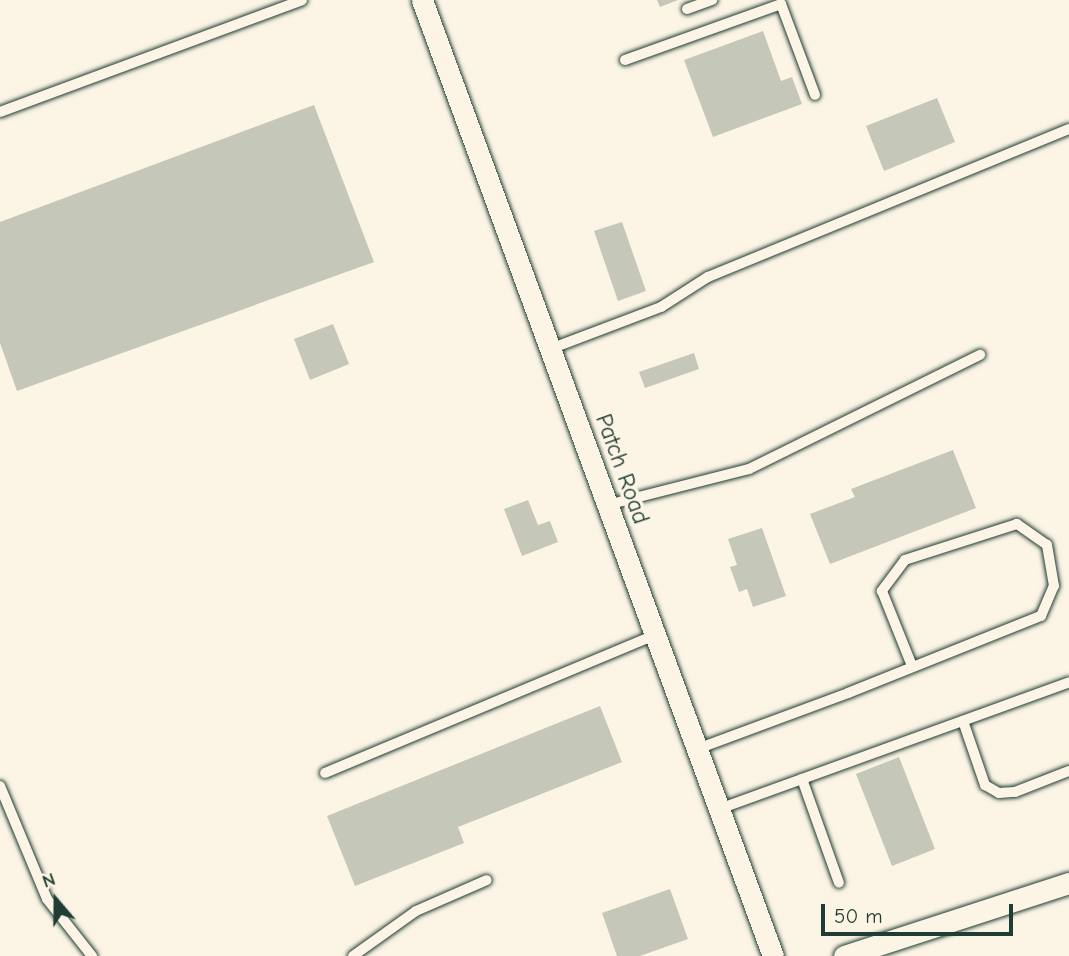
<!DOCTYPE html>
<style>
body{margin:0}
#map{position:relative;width:1069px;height:956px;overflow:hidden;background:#fcf5e5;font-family:"Comic Neue",sans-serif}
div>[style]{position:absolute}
.building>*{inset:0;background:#c5c7b9}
.roads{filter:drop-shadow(0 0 2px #1f3d34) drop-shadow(0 0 2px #1f3d34)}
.lane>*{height:10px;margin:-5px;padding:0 5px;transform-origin:5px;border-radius:5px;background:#fcf5e5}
.street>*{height:21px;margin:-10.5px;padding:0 10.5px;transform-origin:10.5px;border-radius:10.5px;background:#fcf5e5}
span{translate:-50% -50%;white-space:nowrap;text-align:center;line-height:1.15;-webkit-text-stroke:7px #fcf5e5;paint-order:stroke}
.street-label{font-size:24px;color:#1f3d34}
.north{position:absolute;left:21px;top:865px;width:70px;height:70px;-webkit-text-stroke:5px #fcf5e5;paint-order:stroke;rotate:340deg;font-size:19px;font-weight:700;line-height:28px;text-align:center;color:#1f3d34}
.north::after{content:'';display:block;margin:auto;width:24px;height:32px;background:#1f3d34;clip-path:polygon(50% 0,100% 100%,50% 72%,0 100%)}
.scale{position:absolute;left:821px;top:904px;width:192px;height:32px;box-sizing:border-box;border:4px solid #1f3d34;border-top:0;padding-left:9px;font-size:21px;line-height:24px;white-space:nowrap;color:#1f3d34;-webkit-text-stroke:5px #fcf5e5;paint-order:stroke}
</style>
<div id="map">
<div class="building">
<div style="clip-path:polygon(657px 0,678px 0,660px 7px)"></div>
<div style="clip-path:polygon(763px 31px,781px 81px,792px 77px,802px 104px,713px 137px,684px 60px)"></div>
<div style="clip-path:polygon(937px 98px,955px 142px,884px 171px,866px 126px)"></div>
<div style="clip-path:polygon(314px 105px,374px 262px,17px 391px,0 343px,0 222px)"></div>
<div style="clip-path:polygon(622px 222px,646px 291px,618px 301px,594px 231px)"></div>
<div style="clip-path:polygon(333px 324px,349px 364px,310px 380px,294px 339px)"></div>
<div style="clip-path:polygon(694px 353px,699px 369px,645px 388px,639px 372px)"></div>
<div style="clip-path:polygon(953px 450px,976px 508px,830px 564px,810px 514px,855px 497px,851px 489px)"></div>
<div style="clip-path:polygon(528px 500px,538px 525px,550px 521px,558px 542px,522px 556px,504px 509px)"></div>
<div style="clip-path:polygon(762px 528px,786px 596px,753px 607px,747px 589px,739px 592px,730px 567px,737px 565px,728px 539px)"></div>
<div style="clip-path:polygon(600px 706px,622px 762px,458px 827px,464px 843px,355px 886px,327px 816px)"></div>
<div style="clip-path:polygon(899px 757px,935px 849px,892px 866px,856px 774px)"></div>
<div style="clip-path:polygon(670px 889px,688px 939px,640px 956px,617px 956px,602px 913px)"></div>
</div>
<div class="roads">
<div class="lane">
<div style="left:687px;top:9px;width:27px;rotate:-20deg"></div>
<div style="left:625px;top:60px;width:166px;rotate:-19.7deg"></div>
<div style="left:781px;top:4px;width:97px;rotate:69.5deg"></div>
<div style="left:0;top:112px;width:322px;rotate:-20.3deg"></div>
<div style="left:550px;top:349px;width:119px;rotate:-20.7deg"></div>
<div style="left:661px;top:307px;width:56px;rotate:-32.6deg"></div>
<div style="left:708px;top:277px;width:390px;rotate:-22.3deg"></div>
<div style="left:607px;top:505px;width:146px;rotate:-14.2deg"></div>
<div style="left:749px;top:469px;width:258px;rotate:-26.3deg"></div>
<div style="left:963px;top:721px;width:68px;rotate:71deg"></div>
<div style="left:985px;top:785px;width:16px;rotate:30deg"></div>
<div style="left:999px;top:793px;width:16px;rotate:-4deg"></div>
<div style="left:1015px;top:792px;width:58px;rotate:-21.3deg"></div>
<div style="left:697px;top:749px;width:161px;rotate:-20.3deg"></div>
<div style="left:848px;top:693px;width:208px;rotate:-21.8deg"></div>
<div style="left:1041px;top:616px;width:33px;rotate:-67deg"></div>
<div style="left:1054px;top:586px;width:42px;rotate:-99.7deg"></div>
<div style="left:1047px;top:545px;width:37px;rotate:-145deg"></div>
<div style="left:1017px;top:524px;width:118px;rotate:162.2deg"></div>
<div style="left:905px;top:560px;width:39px;rotate:127deg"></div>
<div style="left:882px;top:591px;width:81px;rotate:68.2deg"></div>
<div style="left:325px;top:773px;width:358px;rotate:-22.7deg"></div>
<div style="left:802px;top:779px;width:110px;rotate:70.4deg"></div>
<div style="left:0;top:786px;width:122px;rotate:67.4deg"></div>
<div style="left:47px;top:899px;width:73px;rotate:51.7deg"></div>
<div style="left:719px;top:809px;width:372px;rotate:-19.9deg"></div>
<div style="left:353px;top:956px;width:77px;rotate:-35.5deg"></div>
<div style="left:416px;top:911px;width:77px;rotate:-23.6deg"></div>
</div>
<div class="street">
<div style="left:422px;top:0;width:1018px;rotate:69.84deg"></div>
<div style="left:844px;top:956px;width:237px;rotate:-18deg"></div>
</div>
</div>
<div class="street-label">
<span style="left:622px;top:469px;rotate:70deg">Patch Road</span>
</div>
<div class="north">N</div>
<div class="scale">50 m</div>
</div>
